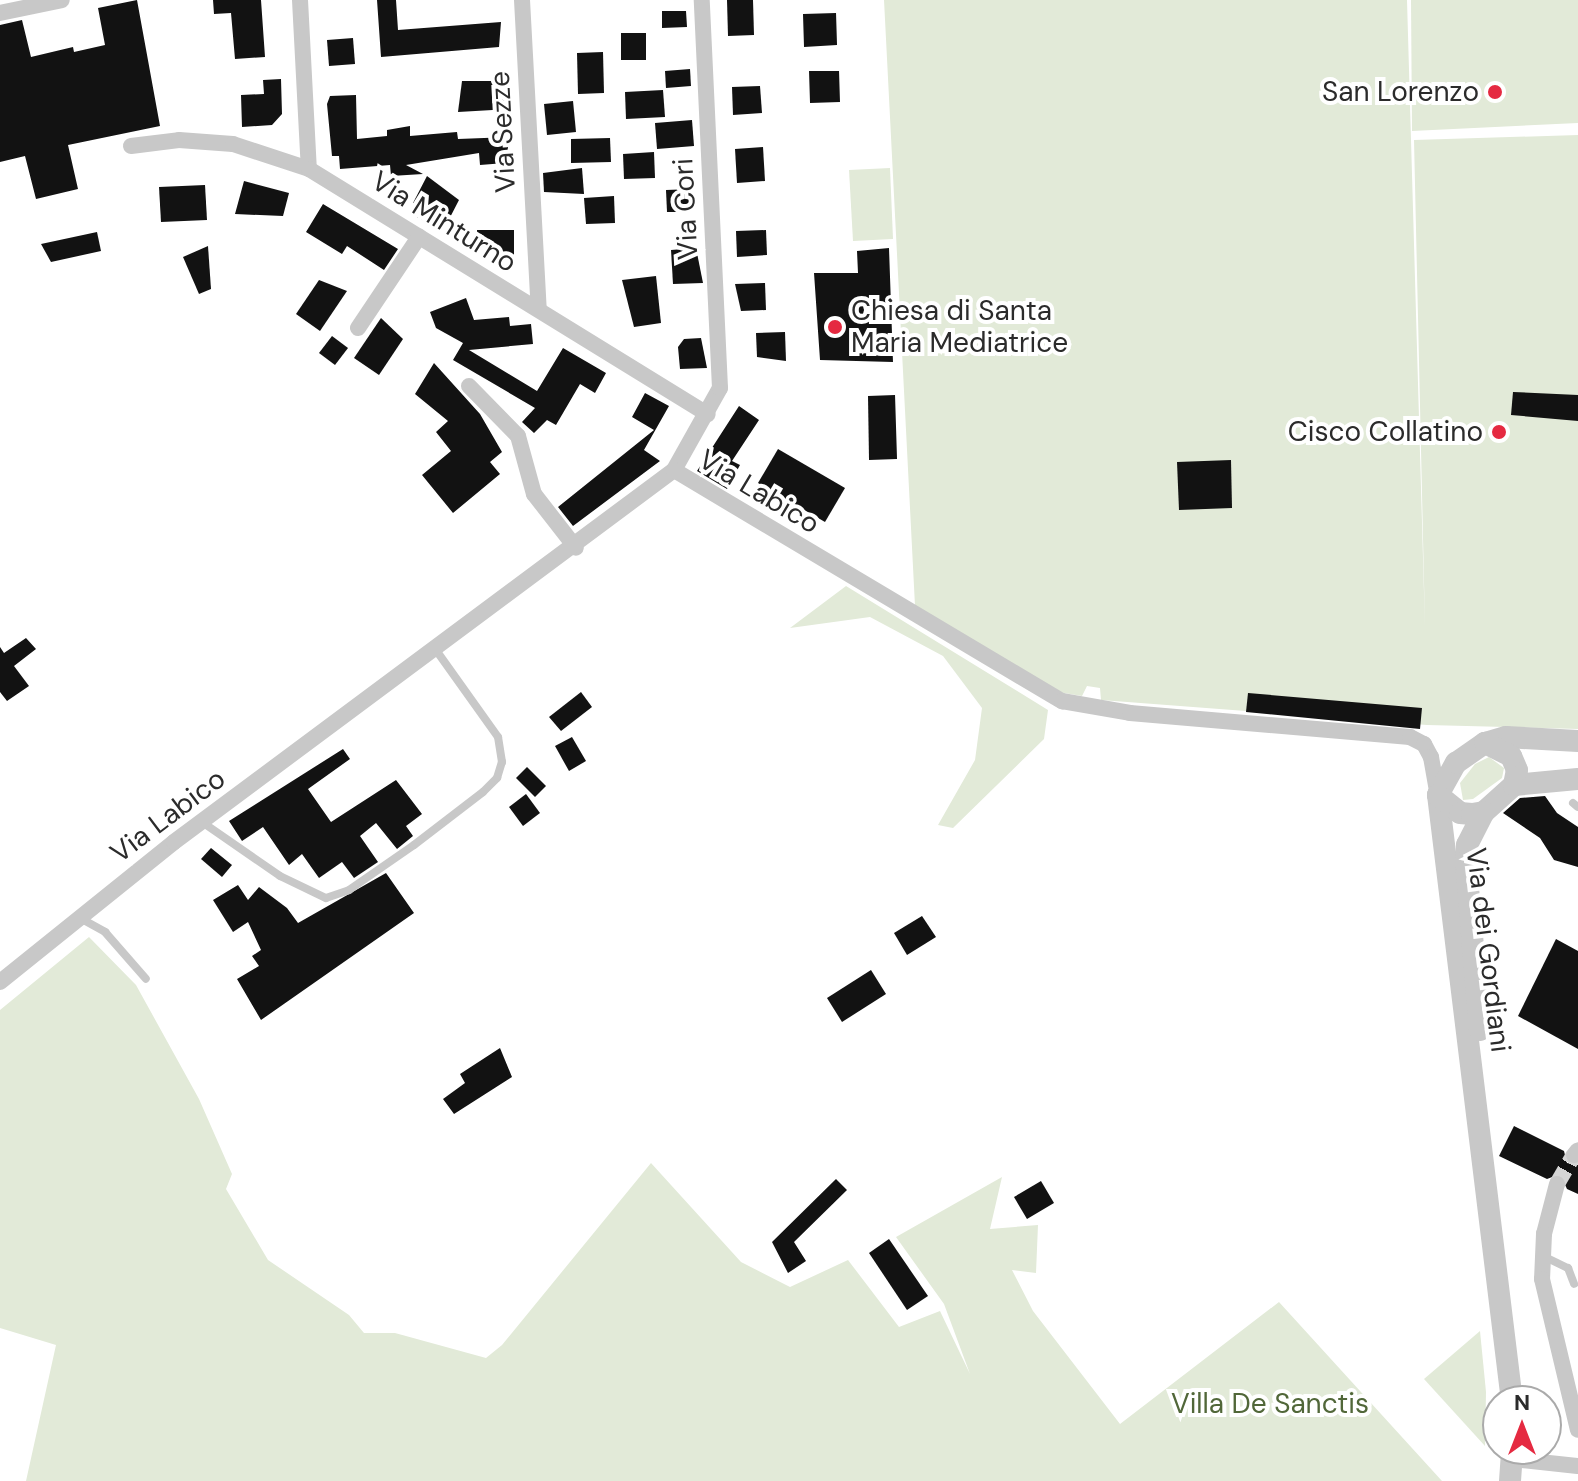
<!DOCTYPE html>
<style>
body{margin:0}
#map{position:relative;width:1578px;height:1481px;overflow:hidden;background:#fff;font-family:"DM Sans",sans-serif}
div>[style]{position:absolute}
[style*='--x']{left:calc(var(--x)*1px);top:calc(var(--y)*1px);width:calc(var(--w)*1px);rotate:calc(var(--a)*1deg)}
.green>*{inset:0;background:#e2ead8}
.building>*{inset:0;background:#121212}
.minor-tunnel>*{height:16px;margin-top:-8px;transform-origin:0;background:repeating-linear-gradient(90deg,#d5d5d5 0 16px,transparent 0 24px)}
.service>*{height:8px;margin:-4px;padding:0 4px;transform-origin:4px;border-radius:4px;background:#c8c8c8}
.minor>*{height:16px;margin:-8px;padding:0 8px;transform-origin:8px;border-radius:8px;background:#c8c8c8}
.tertiary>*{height:22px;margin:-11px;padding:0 11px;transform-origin:11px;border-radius:11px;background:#c8c8c8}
.dots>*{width:22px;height:22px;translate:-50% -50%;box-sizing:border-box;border:4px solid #fff;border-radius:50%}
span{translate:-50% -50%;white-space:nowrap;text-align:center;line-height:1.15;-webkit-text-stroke:8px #fff;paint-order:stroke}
.poi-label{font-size:28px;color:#2b2b2b}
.right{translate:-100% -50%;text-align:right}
.left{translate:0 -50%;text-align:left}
.street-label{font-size:28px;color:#2b2b2b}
.park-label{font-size:28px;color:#516739}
.north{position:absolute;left:1482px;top:1385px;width:80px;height:80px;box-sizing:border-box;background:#fff;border:2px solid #aaa;border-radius:50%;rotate:0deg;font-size:22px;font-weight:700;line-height:32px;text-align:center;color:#2b2b2b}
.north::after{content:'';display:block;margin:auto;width:28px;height:36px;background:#e52a41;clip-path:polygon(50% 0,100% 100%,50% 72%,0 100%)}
</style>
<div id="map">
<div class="green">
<i style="clip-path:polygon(884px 0,1407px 0,1425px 627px,1414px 140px,1578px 135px,1578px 729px,1427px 725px,1101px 700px,1100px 688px,1087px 686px,1082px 696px,1058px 692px,915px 606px)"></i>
<i style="clip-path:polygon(1411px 0,1578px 0,1578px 123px,1412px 131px)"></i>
<i style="clip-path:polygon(890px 168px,893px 239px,853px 241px,849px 170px)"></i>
<i style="clip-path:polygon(846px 586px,1048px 710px,1044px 739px,953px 828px,938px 825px,975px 760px,982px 708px,943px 656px,870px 617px,790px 628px)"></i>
<i style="clip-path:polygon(1489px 757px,1504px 768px,1502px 778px,1473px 799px,1463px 800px,1460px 783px,1475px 764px)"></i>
<i style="clip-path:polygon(89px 937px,136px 985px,199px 1099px,232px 1174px,226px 1189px,268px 1260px,349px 1315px,364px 1333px,395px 1333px,486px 1358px,502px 1345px,651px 1163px,741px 1262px,790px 1287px,848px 1260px,899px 1327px,940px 1311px,970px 1374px,944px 1304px,896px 1237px,1002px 1177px,990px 1229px,1038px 1225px,1036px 1273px,1012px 1270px,1033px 1311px,1120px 1424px,1279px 1302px,1442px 1481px,26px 1481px,56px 1345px,0 1328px,0 1010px)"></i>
<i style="clip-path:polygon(1480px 1331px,1486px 1392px,1485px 1446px,1424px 1379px)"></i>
</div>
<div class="building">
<i style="clip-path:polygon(137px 0,160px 126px,68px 145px,78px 189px,36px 199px,25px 156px,0 162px,0 25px,22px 20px,31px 57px,73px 47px,74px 52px,105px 45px,98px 8px)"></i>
<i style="clip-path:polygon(213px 0,261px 0,265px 57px,235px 59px,231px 13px,214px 14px)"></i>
<i style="clip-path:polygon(377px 0,396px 0,398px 30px,501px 22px,499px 47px,381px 57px)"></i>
<i style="clip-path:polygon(727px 0,753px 0,754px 35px,728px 36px)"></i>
<i style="clip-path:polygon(662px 11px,686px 11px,687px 27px,662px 28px)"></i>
<i style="clip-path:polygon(836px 13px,837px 45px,804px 47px,803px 14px)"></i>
<i style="clip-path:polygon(621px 33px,646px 33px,646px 60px,621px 60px)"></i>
<i style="clip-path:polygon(353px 38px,355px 64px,329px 66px,327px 40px)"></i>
<i style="clip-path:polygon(603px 52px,604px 93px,578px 94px,577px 53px)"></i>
<i style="clip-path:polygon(690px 69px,691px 86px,666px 88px,665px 71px)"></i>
<i style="clip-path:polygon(809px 71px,839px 71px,840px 102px,810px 103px)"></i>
<i style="clip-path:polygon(281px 79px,282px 114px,272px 125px,242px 127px,241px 95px,264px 94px,263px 80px)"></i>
<i style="clip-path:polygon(462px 81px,502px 81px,510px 109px,458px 112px)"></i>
<i style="clip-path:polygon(760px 86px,762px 113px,733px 115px,732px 87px)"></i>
<i style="clip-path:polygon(663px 90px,665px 117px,626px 119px,625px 92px)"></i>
<i style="clip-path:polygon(356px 95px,357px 139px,387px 136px,387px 130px,410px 126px,410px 136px,457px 132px,458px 139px,510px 137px,505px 163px,480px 165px,479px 153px,406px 165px,423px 174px,391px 176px,390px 165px,340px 169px,339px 156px,332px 156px,327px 104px,330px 96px)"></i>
<i style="clip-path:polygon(573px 101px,576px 132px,547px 135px,544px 104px)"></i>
<i style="clip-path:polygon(692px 120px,694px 146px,657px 149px,655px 123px)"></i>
<i style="clip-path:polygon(610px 138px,611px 162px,571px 163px,571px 139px)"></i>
<i style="clip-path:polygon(763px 147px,765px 181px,737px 183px,735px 149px)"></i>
<i style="clip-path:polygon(654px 152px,655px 178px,624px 179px,623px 154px)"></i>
<i style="clip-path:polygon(582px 168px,584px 194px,544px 192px,543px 173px)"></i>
<i style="clip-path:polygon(427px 176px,459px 200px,443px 231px,417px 217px,422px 207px,413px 203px)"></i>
<i style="clip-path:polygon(244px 181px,289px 193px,283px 216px,235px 214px)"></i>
<i style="clip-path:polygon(205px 185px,207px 220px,161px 222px,159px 187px)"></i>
<i style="clip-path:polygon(692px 189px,693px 212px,667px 212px,666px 190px)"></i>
<i style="clip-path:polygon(614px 196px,615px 223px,586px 224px,584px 198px)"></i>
<i style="clip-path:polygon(323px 204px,398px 249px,384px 270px,347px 246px,342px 254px,306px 232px)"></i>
<i style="clip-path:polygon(477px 230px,514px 230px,514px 259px,477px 242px)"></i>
<i style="clip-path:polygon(766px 230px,767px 255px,737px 257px,736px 231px)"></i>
<i style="clip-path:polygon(97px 232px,101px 251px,51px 262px,41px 244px)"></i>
<i style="clip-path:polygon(208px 246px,211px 289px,199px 294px,183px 257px)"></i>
<i style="clip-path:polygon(696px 248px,703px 283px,673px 284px,671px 250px)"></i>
<i style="clip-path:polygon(889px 248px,893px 362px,820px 360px,814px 273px,858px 273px,857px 251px)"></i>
<i style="clip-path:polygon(656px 276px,661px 323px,634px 327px,622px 280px)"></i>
<i style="clip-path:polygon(319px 280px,347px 291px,320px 331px,296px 314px)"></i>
<i style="clip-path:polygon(765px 283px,766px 310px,741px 311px,735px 284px)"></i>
<i style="clip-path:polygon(466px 298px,474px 320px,509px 317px,510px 326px,531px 324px,533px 344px,469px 350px,537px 391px,563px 348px,606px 373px,595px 393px,580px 384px,556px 425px,547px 420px,534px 433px,522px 422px,535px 408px,453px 360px,463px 343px,436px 328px,430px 312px)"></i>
<i style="clip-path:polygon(381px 318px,403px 339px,379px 375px,354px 358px)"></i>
<i style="clip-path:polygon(785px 332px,786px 361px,757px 357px,756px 333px)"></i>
<i style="clip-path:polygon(332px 336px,348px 348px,335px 365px,319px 353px)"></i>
<i style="clip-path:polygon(701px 338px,707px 368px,680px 369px,678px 347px,684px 339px)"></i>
<i style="clip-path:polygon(434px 363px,480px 414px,502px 452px,490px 462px,500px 474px,453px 513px,422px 475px,451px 451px,436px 432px,448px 421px,415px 394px)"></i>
<i style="clip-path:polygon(1513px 392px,1578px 395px,1578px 421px,1511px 415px)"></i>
<i style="clip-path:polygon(645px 393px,669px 406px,644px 450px,660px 461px,573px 526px,558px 507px,654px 430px,632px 417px)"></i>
<i style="clip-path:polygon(895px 395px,897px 459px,869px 460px,868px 396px)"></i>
<i style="clip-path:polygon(739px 406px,759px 420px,732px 461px,740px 465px,727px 489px,697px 471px)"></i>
<i style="clip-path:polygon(778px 449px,845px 488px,825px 522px,758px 483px)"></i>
<i style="clip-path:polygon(1231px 460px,1232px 508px,1179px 510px,1177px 462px)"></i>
<i style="clip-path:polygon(26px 638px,36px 649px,14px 666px,29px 686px,7px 701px,0 692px,0 647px,4px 653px)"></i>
<i style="clip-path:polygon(581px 692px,592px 707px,561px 731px,549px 717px)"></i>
<i style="clip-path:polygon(1248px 693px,1422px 708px,1420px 729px,1246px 712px)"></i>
<i style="clip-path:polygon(572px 737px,586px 761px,569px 771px,555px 746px)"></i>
<i style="clip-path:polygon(343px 749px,350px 759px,308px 789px,331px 822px,396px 780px,422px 814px,406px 826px,413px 836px,397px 849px,376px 823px,360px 836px,378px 862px,354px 878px,342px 862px,319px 878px,302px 854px,289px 865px,263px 827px,242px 841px,229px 821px)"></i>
<i style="clip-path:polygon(527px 767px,546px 786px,535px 797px,516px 778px)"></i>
<i style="clip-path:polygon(526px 794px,540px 813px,523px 826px,509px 807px)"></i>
<i style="clip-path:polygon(1545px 796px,1557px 813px,1578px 827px,1578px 867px,1554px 860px,1540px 838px,1503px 813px,1520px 798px)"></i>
<i style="clip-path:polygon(211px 848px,232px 865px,222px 877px,201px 859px)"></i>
<i style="clip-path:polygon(386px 873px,414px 913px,261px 1020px,237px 979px,259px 966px,252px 956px,261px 950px,248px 922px,233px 932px,213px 900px,238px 885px,248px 900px,259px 887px,287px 908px,298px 923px)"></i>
<i style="clip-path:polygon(922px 916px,936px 937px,907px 955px,894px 933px)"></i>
<i style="clip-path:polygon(1556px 939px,1578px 951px,1578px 1049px,1518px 1016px)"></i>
<i style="clip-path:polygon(871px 970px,886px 994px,842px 1022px,827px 998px)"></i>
<i style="clip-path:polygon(500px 1048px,512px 1077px,454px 1114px,443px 1099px,465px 1083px,460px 1074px)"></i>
<i style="clip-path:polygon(1514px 1126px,1564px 1151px,1567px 1163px,1578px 1165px,1578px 1194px,1567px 1189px,1560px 1174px,1547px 1179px,1499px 1156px)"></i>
<i style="clip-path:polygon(836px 1179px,847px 1190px,794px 1242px,806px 1261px,788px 1273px,772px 1242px)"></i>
<i style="clip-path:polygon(1041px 1181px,1054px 1203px,1027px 1219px,1014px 1197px)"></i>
<i style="clip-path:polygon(889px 1239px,928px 1296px,907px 1310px,869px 1253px)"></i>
</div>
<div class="minor-tunnel">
<i style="--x:1557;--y:1184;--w:34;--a:-60"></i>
</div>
<div class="service">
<i style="--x:1573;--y:803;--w:6;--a:39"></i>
<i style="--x:202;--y:822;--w:95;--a:34.7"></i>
<i style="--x:280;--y:876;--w:51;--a:25.6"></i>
<i style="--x:326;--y:898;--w:24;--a:-19"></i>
<i style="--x:349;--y:890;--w:79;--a:-34.7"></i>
<i style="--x:414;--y:845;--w:87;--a:-37.5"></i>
<i style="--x:483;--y:792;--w:20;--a:-45"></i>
<i style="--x:497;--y:778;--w:17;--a:-73"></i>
<i style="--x:502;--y:762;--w:25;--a:-99"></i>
<i style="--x:498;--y:737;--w:107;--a:-125.5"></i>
<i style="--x:80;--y:918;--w:29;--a:29"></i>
<i style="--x:105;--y:932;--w:62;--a:48.9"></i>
<i style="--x:1543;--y:1256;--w:28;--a:26"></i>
<i style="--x:1568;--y:1268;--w:17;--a:69"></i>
</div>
<div class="minor">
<i style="--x:300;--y:0;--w:169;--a:87"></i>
<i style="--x:522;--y:0;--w:309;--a:86.9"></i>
<i style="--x:0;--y:13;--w:63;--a:-11.8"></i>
<i style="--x:131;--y:146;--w:48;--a:-7.1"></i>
<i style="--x:179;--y:140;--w:54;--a:4.2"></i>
<i style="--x:233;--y:144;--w:80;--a:18.2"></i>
<i style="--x:309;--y:169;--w:468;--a:31.6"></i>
<i style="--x:358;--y:328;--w:110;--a:-56.2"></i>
<i style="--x:469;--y:386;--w:70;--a:45.6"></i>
<i style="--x:518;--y:436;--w:60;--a:74.6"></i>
<i style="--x:534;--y:494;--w:68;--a:52.1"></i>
<i style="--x:674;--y:470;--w:94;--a:-60.7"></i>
<i style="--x:720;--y:388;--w:388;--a:-92.7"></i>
<i style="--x:0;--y:982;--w:223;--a:-38.8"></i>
<i style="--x:174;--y:842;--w:623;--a:-36.65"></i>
<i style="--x:674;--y:470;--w:452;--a:30.8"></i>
<i style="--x:1062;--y:701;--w:69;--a:10"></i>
<i style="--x:1130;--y:713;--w:281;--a:4.9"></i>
<i style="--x:1410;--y:737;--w:16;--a:27"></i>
<i style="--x:1424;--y:744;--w:15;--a:62"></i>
<i style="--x:1431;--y:757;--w:39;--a:80"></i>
<i style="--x:1574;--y:1155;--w:6;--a:-51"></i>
<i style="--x:1557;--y:1184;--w:52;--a:104.6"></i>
<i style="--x:1544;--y:1234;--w:45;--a:92.5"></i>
<i style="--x:1542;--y:1279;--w:155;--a:76.6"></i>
<i style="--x:1512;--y:1459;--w:66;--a:6.1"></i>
</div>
<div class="tertiary">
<i style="--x:1514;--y:785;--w:64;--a:-5.4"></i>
<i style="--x:1438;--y:795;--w:611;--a:83.04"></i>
<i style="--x:1438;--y:795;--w:37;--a:-61"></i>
<i style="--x:1456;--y:763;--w:35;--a:-35"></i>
<i style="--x:1485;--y:743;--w:22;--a:-16"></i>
<i style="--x:1506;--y:737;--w:72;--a:3.2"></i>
<i style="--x:1438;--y:795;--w:28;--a:39"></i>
<i style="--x:1460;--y:813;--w:12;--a:5"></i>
<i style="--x:1472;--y:814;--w:12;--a:-9"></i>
<i style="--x:1484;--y:812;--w:40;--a:-42"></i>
<i style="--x:1514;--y:785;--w:15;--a:-79"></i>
<i style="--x:1517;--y:770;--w:15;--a:-113"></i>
<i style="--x:1511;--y:756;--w:29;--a:-153"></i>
<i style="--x:1480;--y:1030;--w:167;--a:-94.8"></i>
<i style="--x:1466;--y:864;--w:19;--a:-87"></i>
<i style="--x:1467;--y:845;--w:37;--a:-63"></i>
<i style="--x:1510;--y:1481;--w:32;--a:-86"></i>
</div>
<div class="dots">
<i style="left:1495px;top:92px;background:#e52a41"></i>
<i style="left:835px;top:327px;background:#e52a41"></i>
<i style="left:1499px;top:432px;background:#e52a41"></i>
</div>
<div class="poi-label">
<span class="right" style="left:1479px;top:92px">San Lorenzo</span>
<span class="left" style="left:851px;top:327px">Chiesa di Santa<br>Maria Mediatrice</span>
<span class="right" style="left:1483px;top:432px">Cisco Collatino</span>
</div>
<div class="street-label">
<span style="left:503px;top:132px;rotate:-93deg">Via Sezze</span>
<span style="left:686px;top:209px;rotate:-93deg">Via Cori</span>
<span style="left:444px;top:222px;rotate:32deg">Via Minturno</span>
<span style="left:759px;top:492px;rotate:31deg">Via Labico</span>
<span style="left:168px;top:816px;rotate:-37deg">Via Labico</span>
<span style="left:1488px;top:950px;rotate:83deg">Via dei Gordiani</span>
</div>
<div class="park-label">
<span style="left:1270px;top:1404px">Villa De Sanctis</span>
</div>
<div class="north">N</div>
</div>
